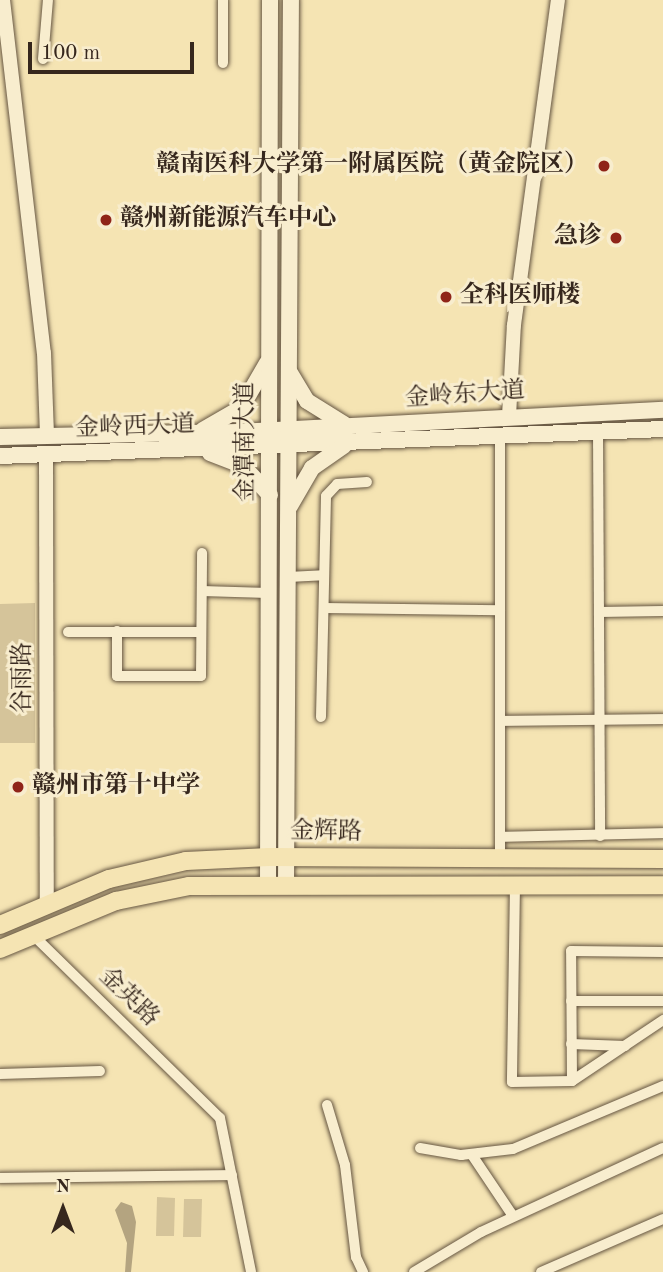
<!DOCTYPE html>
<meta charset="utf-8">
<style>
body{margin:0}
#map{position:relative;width:663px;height:1272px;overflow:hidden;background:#f5e4b3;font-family:"Old Standard TT","Noto Serif SC",serif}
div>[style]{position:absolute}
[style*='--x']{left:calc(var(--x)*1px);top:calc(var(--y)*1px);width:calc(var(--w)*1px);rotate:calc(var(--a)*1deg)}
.green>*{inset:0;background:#d5c49a}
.water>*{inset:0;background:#b4a480}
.roads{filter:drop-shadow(0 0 2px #665642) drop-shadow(0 0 2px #665642)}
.minor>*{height:10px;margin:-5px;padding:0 5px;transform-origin:5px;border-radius:5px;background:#f8edce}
.tertiary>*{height:14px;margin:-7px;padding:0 7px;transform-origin:7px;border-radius:7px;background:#f8edce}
.secondary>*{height:16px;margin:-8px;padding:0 8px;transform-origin:8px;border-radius:8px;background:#f8edce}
.primary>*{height:18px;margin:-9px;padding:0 9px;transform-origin:9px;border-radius:9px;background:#f5e4b3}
.dots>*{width:19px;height:19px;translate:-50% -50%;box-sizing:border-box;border:4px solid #f8edce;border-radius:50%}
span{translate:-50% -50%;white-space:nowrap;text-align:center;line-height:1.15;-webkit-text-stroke:6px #f8edce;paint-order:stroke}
.poi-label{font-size:24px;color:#36271d;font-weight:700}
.right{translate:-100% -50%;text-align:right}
.left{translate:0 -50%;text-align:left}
.street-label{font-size:24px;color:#36271d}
.north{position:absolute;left:28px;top:1174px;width:70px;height:70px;-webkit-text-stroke:5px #f8edce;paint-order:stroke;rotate:0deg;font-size:19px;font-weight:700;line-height:28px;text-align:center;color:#36271d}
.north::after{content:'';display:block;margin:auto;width:24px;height:32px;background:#36271d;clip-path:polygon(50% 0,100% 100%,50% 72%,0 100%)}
.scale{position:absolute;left:28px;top:42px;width:166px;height:32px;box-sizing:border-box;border:4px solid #36271d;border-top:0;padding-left:9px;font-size:21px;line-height:24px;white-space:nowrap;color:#36271d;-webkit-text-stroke:5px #f8edce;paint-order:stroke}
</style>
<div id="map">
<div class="green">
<i style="clip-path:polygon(35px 603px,35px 743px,0 743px,0 604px)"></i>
<i style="clip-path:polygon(157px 1197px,175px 1198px,174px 1236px,156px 1236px)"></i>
<i style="clip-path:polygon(184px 1199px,202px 1199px,201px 1237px,183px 1237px)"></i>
</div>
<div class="water">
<i style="clip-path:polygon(121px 1202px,132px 1206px,136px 1222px,131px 1272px,125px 1272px,127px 1243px,115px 1210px)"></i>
</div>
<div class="roads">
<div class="minor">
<i style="--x:43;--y:59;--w:59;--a:-85.2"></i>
<i style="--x:223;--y:63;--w:63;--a:-90"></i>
<i style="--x:598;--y:430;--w:406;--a:89.7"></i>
<i style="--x:288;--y:577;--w:35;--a:-3"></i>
<i style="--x:202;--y:591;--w:66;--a:1.7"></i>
<i style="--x:324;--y:608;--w:176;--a:0.7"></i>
<i style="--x:599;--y:612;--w:64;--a:-0.9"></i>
<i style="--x:117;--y:631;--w:45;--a:90"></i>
<i style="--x:117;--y:676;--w:84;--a:0"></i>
<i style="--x:201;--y:676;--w:123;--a:-89.5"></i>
<i style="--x:68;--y:632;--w:133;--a:0"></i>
<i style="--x:321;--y:717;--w:221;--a:-88.7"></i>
<i style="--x:326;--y:496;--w:16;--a:-47"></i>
<i style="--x:337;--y:484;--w:30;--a:-4"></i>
<i style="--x:500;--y:721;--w:163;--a:-0.7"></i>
<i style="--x:500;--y:837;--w:163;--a:-1.4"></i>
<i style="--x:500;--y:859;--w:423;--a:-90"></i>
<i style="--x:515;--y:885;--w:197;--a:90.9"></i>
<i style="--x:512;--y:1082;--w:60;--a:-1"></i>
<i style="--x:572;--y:1081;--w:110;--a:-33.8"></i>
<i style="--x:32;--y:934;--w:263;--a:44.4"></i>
<i style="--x:220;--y:1118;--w:157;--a:78.6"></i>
<i style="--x:571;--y:1001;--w:92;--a:0"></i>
<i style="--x:571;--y:1044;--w:54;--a:2.1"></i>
<i style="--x:0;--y:1074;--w:100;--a:-1.7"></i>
<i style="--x:572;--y:1081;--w:130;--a:-90.4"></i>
<i style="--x:571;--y:951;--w:92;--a:0.6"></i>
<i style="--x:327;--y:1105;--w:63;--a:73.3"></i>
<i style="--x:345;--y:1165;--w:93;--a:83.2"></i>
<i style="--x:356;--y:1257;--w:17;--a:65"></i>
<i style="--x:420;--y:1148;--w:42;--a:9.7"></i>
<i style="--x:461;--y:1155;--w:52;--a:-6.6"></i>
<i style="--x:513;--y:1149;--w:163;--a:-22.8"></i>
<i style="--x:472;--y:1155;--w:73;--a:56.1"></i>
<i style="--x:0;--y:1178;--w:232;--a:-0.7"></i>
<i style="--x:414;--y:1272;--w:78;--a:-30.8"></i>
<i style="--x:481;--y:1232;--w:200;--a:-24.8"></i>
<i style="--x:541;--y:1272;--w:133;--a:-23.5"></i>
</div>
<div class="tertiary">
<i style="--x:3;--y:0;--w:355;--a:83.4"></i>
<i style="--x:44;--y:353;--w:82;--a:87.9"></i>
<i style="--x:509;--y:416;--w:91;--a:-86.9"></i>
<i style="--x:514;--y:325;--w:328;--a:-82.3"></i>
<i style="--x:46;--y:454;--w:448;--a:89.9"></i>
</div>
<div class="secondary">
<i style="--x:289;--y:371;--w:35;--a:59"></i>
<i style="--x:307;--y:401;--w:44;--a:31.9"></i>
<i style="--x:203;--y:430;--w:44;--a:-30.1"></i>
<i style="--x:241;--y:408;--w:52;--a:-60"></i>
<i style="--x:0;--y:437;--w:238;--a:-1.2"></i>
<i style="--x:238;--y:432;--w:426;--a:-3"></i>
<i style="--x:210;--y:453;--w:34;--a:21"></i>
<i style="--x:242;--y:465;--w:41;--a:47"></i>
<i style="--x:0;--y:456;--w:664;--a:-2.33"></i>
<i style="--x:290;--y:506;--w:44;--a:-59.9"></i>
<i style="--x:312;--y:468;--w:39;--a:-35"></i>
<i style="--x:286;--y:884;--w:884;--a:-89.68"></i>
<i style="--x:268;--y:885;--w:885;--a:-89.87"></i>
</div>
<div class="primary">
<i style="--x:0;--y:925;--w:118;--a:-22.9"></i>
<i style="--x:109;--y:879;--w:79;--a:-13.2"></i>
<i style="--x:186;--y:861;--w:83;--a:-2.8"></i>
<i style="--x:269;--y:857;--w:394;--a:0.3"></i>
<i style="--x:0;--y:949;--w:126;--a:-22.5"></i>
<i style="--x:116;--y:901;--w:75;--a:-11.6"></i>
<i style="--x:189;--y:886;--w:474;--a:-0.1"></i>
</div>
</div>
<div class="dots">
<i style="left:604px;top:166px;background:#8f2418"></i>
<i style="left:106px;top:220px;background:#8f2418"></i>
<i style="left:616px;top:238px;background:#8f2418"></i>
<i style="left:446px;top:297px;background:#8f2418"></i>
<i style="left:18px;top:787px;background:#8f2418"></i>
</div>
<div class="poi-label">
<span class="right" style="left:588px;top:166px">赣南医科大学第一附属医院（黄金院区）</span>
<span class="left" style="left:120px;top:220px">赣州新能源汽车中心</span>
<span class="right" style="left:602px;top:238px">急诊</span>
<span class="left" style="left:460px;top:297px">全科医师楼</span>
<span class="left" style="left:32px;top:787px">赣州市第十中学</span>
</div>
<div class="street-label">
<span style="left:465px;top:396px;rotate:-4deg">金岭东大道</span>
<span style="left:135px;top:428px;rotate:-2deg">金岭西大道</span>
<span style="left:247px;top:442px;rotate:-90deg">金潭南大道</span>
<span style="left:24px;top:678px;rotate:-90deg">谷雨路</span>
<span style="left:326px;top:833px;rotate:1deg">金辉路</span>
<span style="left:128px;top:998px;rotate:44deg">金英路</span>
</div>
<div class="north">N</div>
<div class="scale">100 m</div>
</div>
